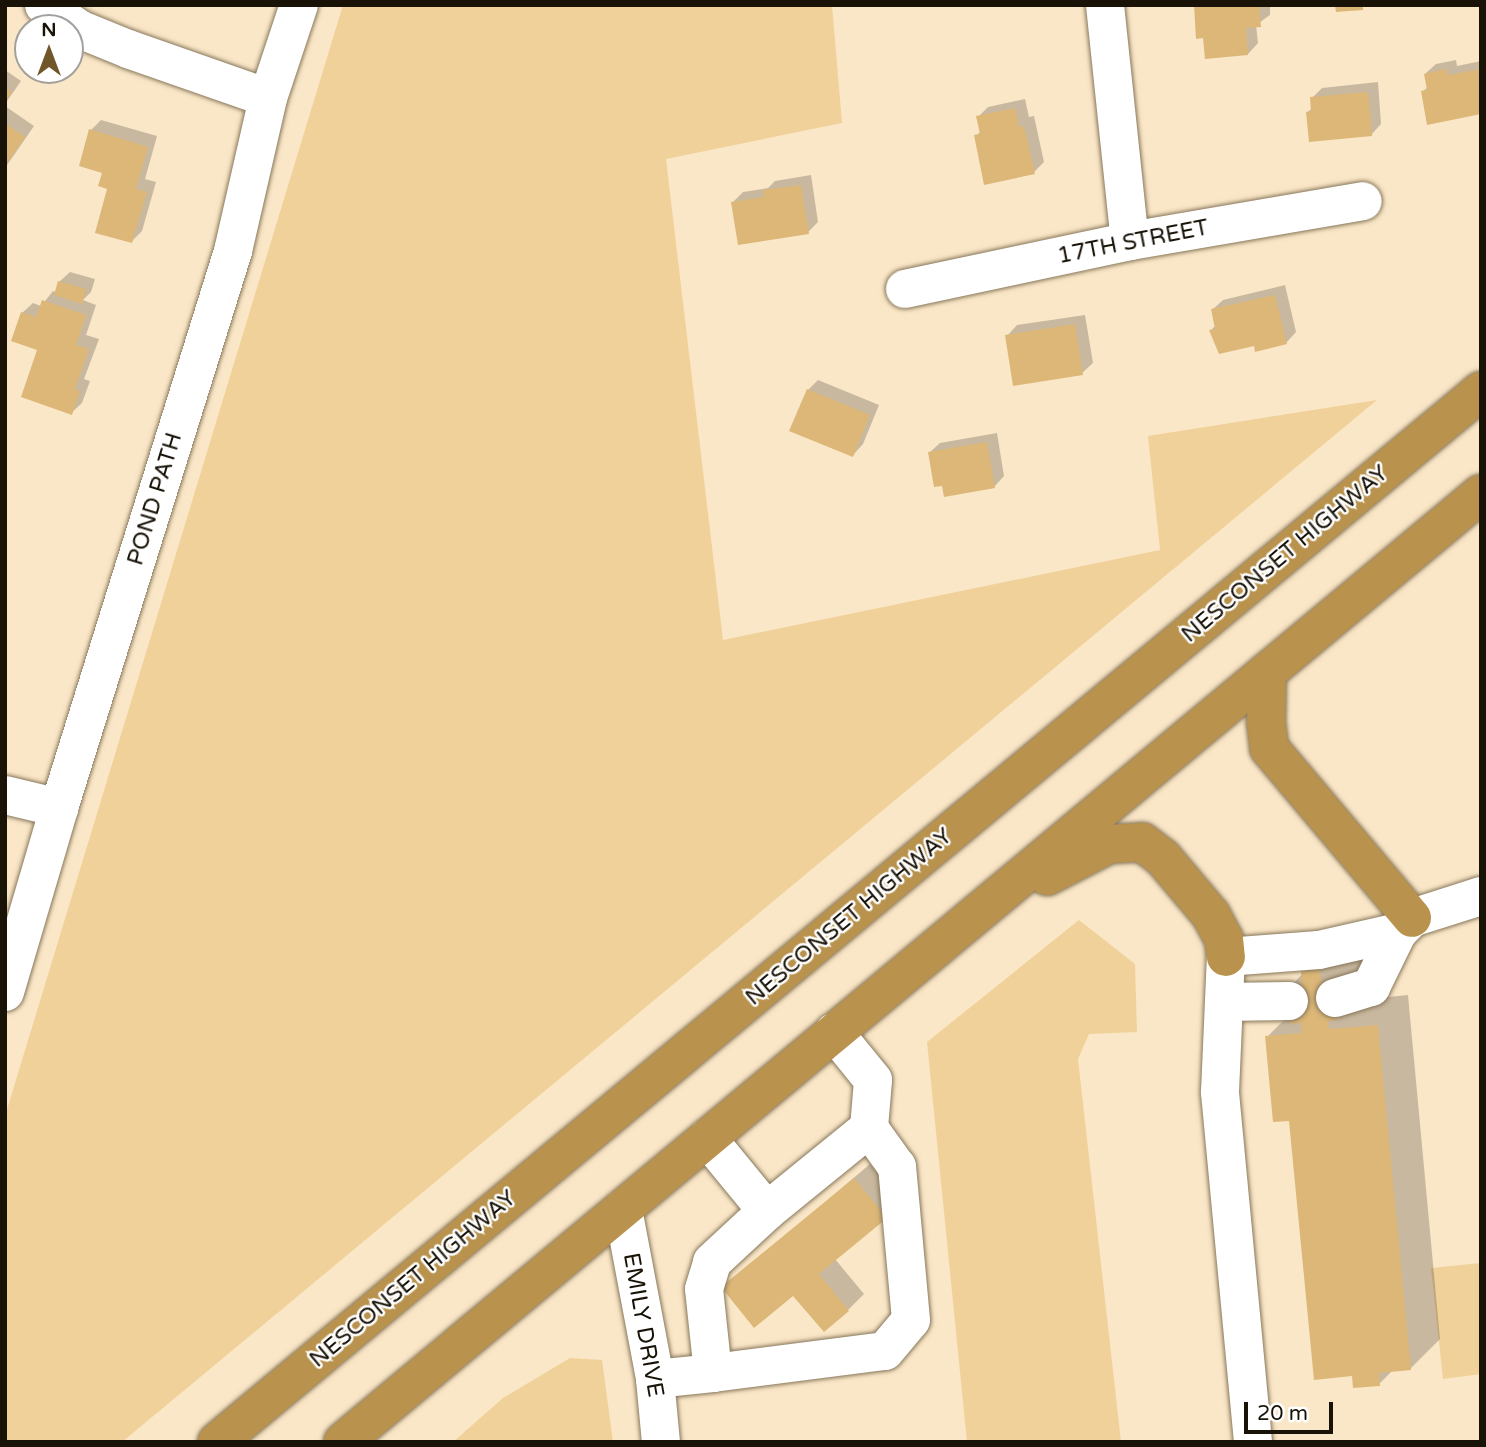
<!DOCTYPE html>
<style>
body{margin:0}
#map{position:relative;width:1486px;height:1447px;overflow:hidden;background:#fae7c7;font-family:"Varela Round",sans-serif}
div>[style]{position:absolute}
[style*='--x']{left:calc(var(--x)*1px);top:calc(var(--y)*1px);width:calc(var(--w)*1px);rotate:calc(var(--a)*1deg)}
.green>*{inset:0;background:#f1d19a}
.shadow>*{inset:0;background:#0003}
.building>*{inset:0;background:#dcb777}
.roads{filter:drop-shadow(0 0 2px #88775b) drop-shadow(0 0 2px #88775b)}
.minor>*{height:38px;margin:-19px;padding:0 19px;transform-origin:19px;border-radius:19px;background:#fff}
.highway>*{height:38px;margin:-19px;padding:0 19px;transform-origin:19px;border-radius:19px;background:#b9934e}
span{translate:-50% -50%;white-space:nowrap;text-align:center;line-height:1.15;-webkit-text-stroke:5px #fff;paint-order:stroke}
.street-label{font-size:23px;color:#181207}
.frame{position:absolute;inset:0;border:7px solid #181207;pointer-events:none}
.north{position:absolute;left:14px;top:14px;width:70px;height:70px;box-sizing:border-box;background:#fff;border:2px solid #a3a09c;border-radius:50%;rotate:0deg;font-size:19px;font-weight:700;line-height:28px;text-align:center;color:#181207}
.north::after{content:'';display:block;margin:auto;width:24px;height:32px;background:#705628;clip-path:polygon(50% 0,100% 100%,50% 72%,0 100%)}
.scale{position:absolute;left:1244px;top:1402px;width:89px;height:32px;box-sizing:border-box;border:4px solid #181207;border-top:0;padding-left:9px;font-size:21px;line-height:24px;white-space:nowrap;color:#181207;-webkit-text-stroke:5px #fff;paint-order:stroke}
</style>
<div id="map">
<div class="green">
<i style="clip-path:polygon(343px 5px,832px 5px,842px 123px,666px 159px,723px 640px,1160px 550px,1148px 436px,1377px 400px,122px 1442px,5px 1442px,5px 1116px)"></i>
<i style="clip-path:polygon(1079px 920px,1135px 964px,1137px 1032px,1089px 1034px,1078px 1059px,1121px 1442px,967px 1442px,927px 1042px)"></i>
<i style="clip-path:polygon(1481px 1263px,1481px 1374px,1443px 1379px,1431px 1268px)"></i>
<i style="clip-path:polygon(570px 1358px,602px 1360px,613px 1442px,453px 1442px,503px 1398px)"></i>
</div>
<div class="shadow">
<i style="clip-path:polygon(1195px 5px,1270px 5px,1270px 15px,1256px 25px,1258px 43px,1248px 54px,1204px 36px)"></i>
<i style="clip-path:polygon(1456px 60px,1457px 66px,1481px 61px,1481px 112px,1422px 92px,1428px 87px,1425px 74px,1436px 64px)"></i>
<i style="clip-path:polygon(5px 70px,21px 81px,5px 104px)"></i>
<i style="clip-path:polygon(1378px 82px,1381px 124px,1371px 135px,1308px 112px,1312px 108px,1312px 98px,1322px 88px)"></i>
<i style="clip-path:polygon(1025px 99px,1029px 117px,1034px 116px,1044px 162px,1034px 172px,976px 136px,981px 131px,978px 117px,988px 107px)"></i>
<i style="clip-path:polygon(5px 106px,34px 126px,5px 168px)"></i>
<i style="clip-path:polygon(101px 120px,157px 136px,145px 179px,156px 182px,142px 231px,132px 241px,110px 188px,91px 130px)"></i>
<i style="clip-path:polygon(811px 175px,818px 222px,808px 232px,733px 202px,743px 192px,768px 188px,775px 181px)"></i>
<i style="clip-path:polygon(70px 272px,95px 279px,91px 292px,83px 300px,96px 305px,86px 335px,99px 339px,84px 379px,90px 381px,82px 403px,71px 413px,22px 313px,33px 303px,41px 306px,53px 291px,56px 292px,59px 282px)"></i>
<i style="clip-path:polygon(1285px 285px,1296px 332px,1286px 343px,1211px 330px,1216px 325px,1212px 310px,1223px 300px)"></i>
<i style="clip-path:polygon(1085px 315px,1093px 363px,1082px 373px,1007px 336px,1017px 325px)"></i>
<i style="clip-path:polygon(818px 380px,879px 405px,863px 444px,853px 455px,808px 390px)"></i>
<i style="clip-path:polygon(997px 433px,1004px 476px,994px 487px,943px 484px,929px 453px,940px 443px)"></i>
<i style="clip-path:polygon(1333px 941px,1363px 952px,1366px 988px,1359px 1000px,1408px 995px,1440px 1339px,1410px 1369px,1393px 1370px,1379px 1384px,1267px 1037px,1292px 1012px,1290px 987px)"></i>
<i style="clip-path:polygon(870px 1164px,901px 1201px,835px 1259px,864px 1294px,848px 1310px,824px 1330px,793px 1293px,724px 1288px)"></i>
</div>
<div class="building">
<i style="clip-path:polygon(1194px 5px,1259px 5px,1261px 27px,1246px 28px,1248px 55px,1205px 59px,1203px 38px,1196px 39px)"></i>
<i style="clip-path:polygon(1335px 5px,1363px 5px,1363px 10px,1336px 12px)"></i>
<i style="clip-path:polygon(1446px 69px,1448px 75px,1481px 69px,1481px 114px,1427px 125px,1421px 91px,1427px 90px,1424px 74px)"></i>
<i style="clip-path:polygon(5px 87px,12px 92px,5px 102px)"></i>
<i style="clip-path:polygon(1368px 92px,1372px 136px,1309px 142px,1306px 112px,1311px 111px,1310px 97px)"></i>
<i style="clip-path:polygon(1015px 108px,1019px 127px,1024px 126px,1035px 174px,984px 185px,974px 135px,980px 134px,976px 116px)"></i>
<i style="clip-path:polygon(5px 123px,25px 137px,5px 166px)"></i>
<i style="clip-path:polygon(89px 129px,148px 147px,136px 189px,147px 192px,132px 243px,95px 233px,107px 189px,98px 186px,102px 173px,79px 166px)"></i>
<i style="clip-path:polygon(801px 185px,809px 234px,738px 245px,731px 202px,764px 197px,763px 190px)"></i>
<i style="clip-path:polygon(58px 281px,86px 289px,82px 304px,54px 295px)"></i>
<i style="clip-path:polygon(1275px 295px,1287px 344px,1255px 352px,1254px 346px,1219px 354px,1209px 330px,1215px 329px,1211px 309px)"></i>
<i style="clip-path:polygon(42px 300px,86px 315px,76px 345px,89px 349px,75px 389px,80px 391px,72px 415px,21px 397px,37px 350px,11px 341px,21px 312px,36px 317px)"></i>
<i style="clip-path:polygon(1075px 324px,1083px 375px,1013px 386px,1005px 335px)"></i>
<i style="clip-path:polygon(807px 389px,870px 415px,853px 457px,789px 431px)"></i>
<i style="clip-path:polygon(987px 442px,995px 488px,944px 497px,942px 486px,934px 487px,928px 452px)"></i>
<i style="clip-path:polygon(1320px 969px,1321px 983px,1334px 982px,1337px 1020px,1328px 1021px,1329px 1029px,1378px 1025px,1411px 1370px,1379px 1373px,1380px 1386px,1353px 1388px,1352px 1376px,1314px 1380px,1289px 1121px,1273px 1122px,1265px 1036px,1302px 1033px,1301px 1023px,1291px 1024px,1288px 986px,1302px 985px,1301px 971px)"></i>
<i style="clip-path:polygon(854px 1178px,887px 1218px,819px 1274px,849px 1311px,824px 1332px,793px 1296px,754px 1328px,721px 1287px)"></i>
</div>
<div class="roads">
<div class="minor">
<i style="--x:44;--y:5;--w:42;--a:34.4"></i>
<i style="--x:79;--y:29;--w:53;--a:22.2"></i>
<i style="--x:128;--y:49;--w:148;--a:19.3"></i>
<i style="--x:1105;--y:5;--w:237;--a:84"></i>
<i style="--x:905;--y:289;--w:230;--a:-12"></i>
<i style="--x:1130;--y:241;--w:236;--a:-9.7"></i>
<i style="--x:5;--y:795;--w:56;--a:13.5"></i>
<i style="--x:5;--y:992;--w:192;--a:-73.6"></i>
<i style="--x:59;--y:808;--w:584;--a:-72.65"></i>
<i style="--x:233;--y:251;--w:157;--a:-77.1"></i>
<i style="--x:268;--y:98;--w:98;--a:-71.6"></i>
<i style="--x:1335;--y:998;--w:38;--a:-17"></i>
<i style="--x:1371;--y:987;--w:61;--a:-63.9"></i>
<i style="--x:1224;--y:1002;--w:65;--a:-0.9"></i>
<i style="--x:623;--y:1209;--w:173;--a:79.3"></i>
<i style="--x:655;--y:1379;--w:63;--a:84.6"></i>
<i style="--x:767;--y:1211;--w:132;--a:-39.1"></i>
<i style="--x:869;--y:1128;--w:48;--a:-85.2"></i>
<i style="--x:873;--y:1080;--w:62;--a:-129.1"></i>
<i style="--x:713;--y:1373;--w:173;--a:-7.3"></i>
<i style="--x:885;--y:1351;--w:40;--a:-50"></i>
<i style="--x:911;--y:1320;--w:154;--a:-95.2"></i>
<i style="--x:897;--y:1167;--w:48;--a:-125.7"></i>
<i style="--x:655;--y:1379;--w:58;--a:-5.9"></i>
<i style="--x:713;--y:1373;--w:84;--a:-96.1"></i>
<i style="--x:704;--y:1289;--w:28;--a:-73"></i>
<i style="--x:712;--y:1262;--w:75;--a:-42.8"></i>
<i style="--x:767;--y:1211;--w:94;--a:-129.4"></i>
<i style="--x:1253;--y:1442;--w:352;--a:-95.4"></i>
<i style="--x:1220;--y:1092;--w:135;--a:-87.5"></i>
<i style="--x:1226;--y:957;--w:93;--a:-4.3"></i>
<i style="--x:1319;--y:950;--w:81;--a:-12.8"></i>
<i style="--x:1398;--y:932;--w:20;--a:-45"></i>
<i style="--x:1412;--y:918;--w:72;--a:-17.7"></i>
</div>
<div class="highway">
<i style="--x:1267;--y:672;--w:50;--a:91.1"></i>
<i style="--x:1266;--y:722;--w:26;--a:83"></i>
<i style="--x:1269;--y:748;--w:222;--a:49.9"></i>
<i style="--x:1047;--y:876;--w:70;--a:-27.3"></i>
<i style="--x:1109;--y:844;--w:33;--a:-3"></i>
<i style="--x:1142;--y:842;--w:26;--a:37"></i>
<i style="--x:1163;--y:858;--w:75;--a:49.9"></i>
<i style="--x:1211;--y:915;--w:27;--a:62"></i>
<i style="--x:1224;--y:939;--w:18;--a:84"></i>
<i style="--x:217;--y:1442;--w:1644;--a:-39.74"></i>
<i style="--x:343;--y:1442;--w:1481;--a:-39.8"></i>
</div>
</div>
<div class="street-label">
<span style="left:1133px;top:242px;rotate:-11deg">17TH STREET</span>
<span style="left:155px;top:499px;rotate:-73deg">POND PATH</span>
<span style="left:1285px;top:554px;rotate:-40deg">NESCONSET HIGHWAY</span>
<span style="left:849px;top:917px;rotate:-40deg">NESCONSET HIGHWAY</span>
<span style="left:413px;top:1279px;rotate:-40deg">NESCONSET HIGHWAY</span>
<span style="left:643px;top:1325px;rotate:80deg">EMILY DRIVE</span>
</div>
<div class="frame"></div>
<div class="north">N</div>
<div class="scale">20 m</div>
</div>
